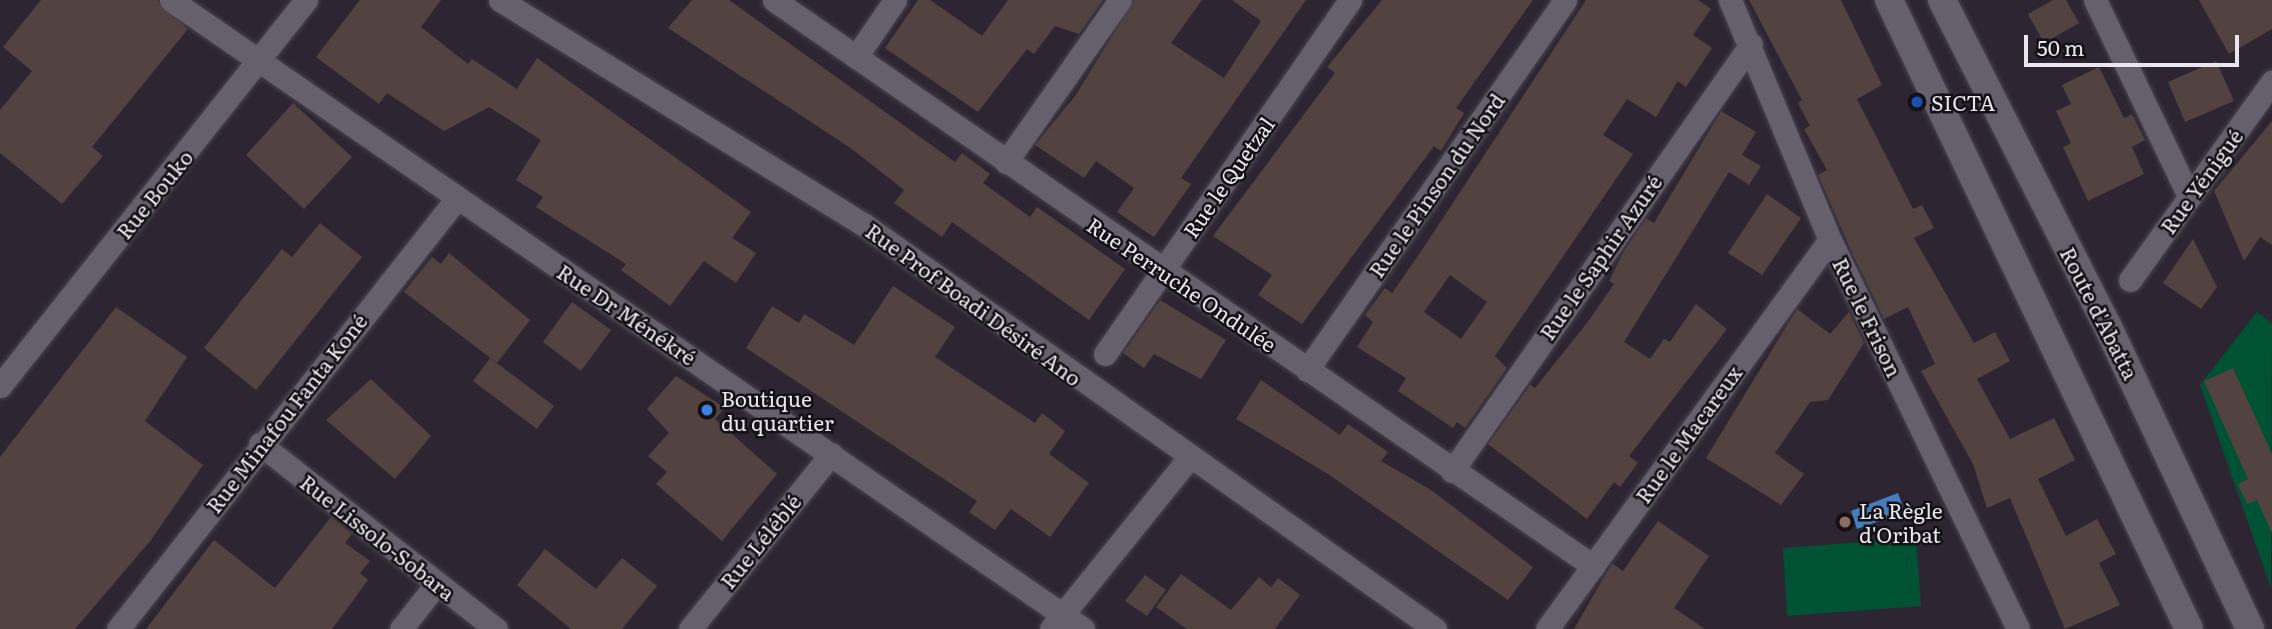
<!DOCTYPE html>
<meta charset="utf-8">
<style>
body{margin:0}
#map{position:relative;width:2272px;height:629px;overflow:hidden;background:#2d2632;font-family:Literata,serif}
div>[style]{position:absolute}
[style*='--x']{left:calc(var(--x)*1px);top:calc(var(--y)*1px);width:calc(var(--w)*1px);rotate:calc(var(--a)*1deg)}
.green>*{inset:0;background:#005235}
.water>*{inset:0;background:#467dba}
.building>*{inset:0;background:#534340}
.roads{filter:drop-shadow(0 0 2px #48434d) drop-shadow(0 0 2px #48434d)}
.minor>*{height:23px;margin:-11.5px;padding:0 11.5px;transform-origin:11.5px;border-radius:11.5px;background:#665f6c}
.tertiary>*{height:28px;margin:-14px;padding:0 14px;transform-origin:14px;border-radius:14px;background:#665f6c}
.dots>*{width:19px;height:19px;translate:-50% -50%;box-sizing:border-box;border:4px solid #141116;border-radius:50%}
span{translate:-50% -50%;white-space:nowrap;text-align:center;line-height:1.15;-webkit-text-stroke:5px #141116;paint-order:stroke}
.poi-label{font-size:21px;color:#eae6ee}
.left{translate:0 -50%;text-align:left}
.street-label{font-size:21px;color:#eae6ee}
.scale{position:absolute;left:2024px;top:35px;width:215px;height:32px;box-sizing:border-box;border:4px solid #eae6ee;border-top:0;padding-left:9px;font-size:21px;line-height:24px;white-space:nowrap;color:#eae6ee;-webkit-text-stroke:5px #141116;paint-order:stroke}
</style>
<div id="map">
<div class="green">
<i style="clip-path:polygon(2257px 312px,2272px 324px,2271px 588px,2200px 385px)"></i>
<i style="clip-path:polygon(1916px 538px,1921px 606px,1787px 616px,1783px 548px)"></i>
</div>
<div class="water">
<i style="clip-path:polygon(1898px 493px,1905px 512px,1857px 529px,1851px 511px)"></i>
</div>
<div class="building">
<i style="clip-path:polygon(41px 0,157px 0,188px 29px,92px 147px,103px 156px,62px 204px,0 153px,0 110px,32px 71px,3px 47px)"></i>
<i style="clip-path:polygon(360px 0,441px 0,421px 27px,468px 64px,472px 59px,517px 89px,537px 58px,751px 212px,732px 238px,756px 253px,736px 283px,704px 261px,670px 306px,621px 270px,626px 264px,536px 207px,543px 197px,516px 180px,541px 140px,489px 107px,444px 131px,387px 93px,379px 104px,316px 57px)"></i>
<i style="clip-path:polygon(692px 0,729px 0,955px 162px,962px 153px,990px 174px,983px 183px,1030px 217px,1037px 207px,1125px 269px,1089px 320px,952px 222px,942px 237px,894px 203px,904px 190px,852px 149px,668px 28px)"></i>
<i style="clip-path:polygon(918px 0,930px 0,982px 36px,1008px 0,1103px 0,1079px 34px,1055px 26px,1034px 54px,1027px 49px,978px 112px,885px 48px)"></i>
<i style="clip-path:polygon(1134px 0,1202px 0,1171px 43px,1224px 78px,1261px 21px,1232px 0,1306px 0,1181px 178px,1191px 184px,1154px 237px,1117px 212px,1134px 188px,1096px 161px,1084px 178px,1035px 145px,1075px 96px)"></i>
<i style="clip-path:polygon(1382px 0,1533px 0,1456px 108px,1464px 113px,1441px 151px,1434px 146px,1302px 324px,1258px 295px,1272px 275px,1213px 236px,1335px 73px,1327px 67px)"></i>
<i style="clip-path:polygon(evenodd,1586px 0,1698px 0,1711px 9px,1693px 35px,1712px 48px,1686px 87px,1678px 81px,1656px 117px,1627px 99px,1603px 135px,1633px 154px,1495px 356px,1507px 368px,1465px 428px,1457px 422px,1453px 428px,1398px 391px,1406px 378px,1357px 347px,1373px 322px,1365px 315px,1385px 288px,1392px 293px,1420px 253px,1586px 0,1450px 275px,1487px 302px,1461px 339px,1424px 312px,1450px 275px)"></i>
<i style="clip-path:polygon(1749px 0,1841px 0,1882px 85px,1857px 99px,1913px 209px,1922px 205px,1934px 228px,1914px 238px,1974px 343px,1995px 332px,2010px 361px,1977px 379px,2010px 439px,2054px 418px,2075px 460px,2038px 479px,2066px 536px,2097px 519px,2116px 554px,2099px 563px,2120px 605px,2065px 629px,2010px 498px,1987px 508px,1973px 464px,1921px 371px,1935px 364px,1908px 307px,1884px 319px,1853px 255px,1818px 175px,1827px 170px,1804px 129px,1810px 126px,1798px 103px,1802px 100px)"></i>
<i style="clip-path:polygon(2053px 0,2066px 0,2079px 23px,2044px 43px,2028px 14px)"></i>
<i style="clip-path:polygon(2199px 0,2272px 0,2272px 29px,2229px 54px)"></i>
<i style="clip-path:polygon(2216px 61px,2234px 101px,2185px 122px,2168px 82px)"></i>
<i style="clip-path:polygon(2099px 67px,2124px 118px,2132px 114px,2145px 140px,2132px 147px,2144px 174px,2088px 201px,2063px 147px,2071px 143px,2056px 111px,2071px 104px,2062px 85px)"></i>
<i style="clip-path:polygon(293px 103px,352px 157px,304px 209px,246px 155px)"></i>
<i style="clip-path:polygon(1721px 111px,1756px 132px,1742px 155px,1761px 166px,1749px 185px,1729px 172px,1624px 342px,1650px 359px,1664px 339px,1670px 342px,1696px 304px,1727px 329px,1629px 456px,1638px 463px,1620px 487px,1614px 482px,1587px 519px,1488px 444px,1530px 385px,1535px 388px,1587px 323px,1614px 284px,1609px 281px,1625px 249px,1646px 218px,1654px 223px)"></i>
<i style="clip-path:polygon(2272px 121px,2272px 245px,2260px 237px,2244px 261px,2214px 191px)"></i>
<i style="clip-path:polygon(1767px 194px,1801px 218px,1762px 275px,1728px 253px)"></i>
<i style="clip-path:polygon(320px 223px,362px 257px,256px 390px,204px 348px,282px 249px,292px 257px)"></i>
<i style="clip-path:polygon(2193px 239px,2217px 287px,2201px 309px,2163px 283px)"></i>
<i style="clip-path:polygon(449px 253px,530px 320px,497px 363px,404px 292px,432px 257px,441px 264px)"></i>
<i style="clip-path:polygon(893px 286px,955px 327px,935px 357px,1035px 423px,1042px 413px,1065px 431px,1049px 454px,1089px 483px,1050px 537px,1011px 509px,995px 530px,969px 512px,977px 501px,746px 348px,772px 306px,799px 323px,804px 314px,854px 345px)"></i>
<i style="clip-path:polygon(1160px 300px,1226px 340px,1201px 379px,1154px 354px,1144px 368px,1123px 353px)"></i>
<i style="clip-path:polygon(572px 302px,611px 330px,581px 371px,543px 342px)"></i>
<i style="clip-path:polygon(116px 307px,187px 357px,145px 421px,203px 465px,151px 540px,75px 629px,0 629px,0 457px)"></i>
<i style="clip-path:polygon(1797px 309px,1830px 334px,1849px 312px,1864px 343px,1828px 400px,1810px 402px,1775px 453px,1804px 474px,1781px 505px,1706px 458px)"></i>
<i style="clip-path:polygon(490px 358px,554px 406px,537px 429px,473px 381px)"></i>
<i style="clip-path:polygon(2233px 368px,2272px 454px,2272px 533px,2257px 500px,2247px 504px,2238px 484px,2248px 479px,2204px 381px)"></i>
<i style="clip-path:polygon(676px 376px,725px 408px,715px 419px,777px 474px,722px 541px,656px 484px,667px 472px,648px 456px,669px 433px,647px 409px)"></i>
<i style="clip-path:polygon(371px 379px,431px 436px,395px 479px,326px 420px)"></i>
<i style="clip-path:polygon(1261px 380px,1340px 435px,1348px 424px,1388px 452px,1381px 461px,1431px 490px,1533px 567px,1508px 600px,1328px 474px,1236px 419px)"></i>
<i style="clip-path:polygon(331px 517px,352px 534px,345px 543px,370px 561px,360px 573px,368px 580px,332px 629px,146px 629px,214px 540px,275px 588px)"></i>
<i style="clip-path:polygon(1658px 521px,1709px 556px,1674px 608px,1705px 629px,1574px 629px,1612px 563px,1623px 571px)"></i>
<i style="clip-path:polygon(545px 549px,596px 589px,622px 558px,657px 586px,622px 629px,571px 629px,517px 585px)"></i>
<i style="clip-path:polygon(1181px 574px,1231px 610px,1259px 577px,1271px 587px,1278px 578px,1300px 595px,1275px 629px,1187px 629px,1156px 607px)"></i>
<i style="clip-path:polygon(1145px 575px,1166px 590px,1147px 616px,1125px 601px)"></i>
</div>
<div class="roads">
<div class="minor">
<i style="--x:171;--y:0;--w:1108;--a:34.59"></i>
<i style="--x:500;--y:0;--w:427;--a:31.7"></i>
<i style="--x:863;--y:224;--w:701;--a:35.3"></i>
<i style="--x:774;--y:0;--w:996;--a:34.65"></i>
<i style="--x:1730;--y:0;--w:260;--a:67.4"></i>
<i style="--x:1830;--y:240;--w:432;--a:64.2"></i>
<i style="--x:2095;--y:0;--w:217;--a:64.4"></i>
<i style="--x:856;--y:57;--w:69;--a:-55.6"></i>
<i style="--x:1006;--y:162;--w:198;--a:-54.9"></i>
<i style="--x:2130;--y:280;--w:244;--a:-54.4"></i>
<i style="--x:1105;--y:354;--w:431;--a:-55.3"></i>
<i style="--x:1307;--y:370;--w:451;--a:-55.1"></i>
<i style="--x:0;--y:386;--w:493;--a:-51.6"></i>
<i style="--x:260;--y:444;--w:300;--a:38.1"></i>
<i style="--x:1452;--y:471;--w:521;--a:-55"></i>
<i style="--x:118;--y:629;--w:548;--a:-51.81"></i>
<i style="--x:401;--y:629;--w:58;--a:-52"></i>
<i style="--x:690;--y:629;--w:225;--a:-51.1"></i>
<i style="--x:1051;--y:629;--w:220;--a:-51.1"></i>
<i style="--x:1547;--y:629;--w:481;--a:-54"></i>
</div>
<div class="tertiary">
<i style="--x:1889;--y:0;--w:697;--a:64.5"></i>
<i style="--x:1942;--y:0;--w:367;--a:63.1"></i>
<i style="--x:2108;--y:327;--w:334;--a:64.8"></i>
</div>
</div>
<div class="dots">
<i style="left:1917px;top:102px;background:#1a4fb4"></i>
<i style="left:707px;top:410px;background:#3f7fe0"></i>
<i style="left:1845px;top:522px;background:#8d6e63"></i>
</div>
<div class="poi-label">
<span class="left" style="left:1931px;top:102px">SICTA</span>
<span class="left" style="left:721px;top:410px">Boutique<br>du quartier</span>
<span class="left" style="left:1859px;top:522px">La Règle<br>d'Oribat</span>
</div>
<div class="street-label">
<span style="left:1228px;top:177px;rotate:-55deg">Rue le Quetzal</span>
<span style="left:2201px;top:181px;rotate:-54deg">Rue Yénigué</span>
<span style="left:1436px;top:185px;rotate:-55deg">Rue le Pinson du Nord</span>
<span style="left:154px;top:194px;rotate:-51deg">Rue Bouko</span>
<span style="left:1600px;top:257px;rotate:-55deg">Rue le Saphir Azuré</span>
<span style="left:1182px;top:284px;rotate:34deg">Rue Perruche Ondulée</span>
<span style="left:974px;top:304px;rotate:36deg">Rue Prof Boadi Désiré Ano</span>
<span style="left:2100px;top:313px;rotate:63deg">Route d'Abatta</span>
<span style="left:627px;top:314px;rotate:34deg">Rue Dr Ménékré</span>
<span style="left:1868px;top:317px;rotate:64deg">Rue le Frison</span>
<span style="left:286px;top:413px;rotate:-52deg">Rue Minafou Fanta Koné</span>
<span style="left:1688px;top:434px;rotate:-54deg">Rue le Macareux</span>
<span style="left:378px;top:537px;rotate:38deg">Rue Lissolo-Sobara</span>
<span style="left:760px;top:541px;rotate:-51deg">Rue Léléblé</span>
</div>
<div class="scale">50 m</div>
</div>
